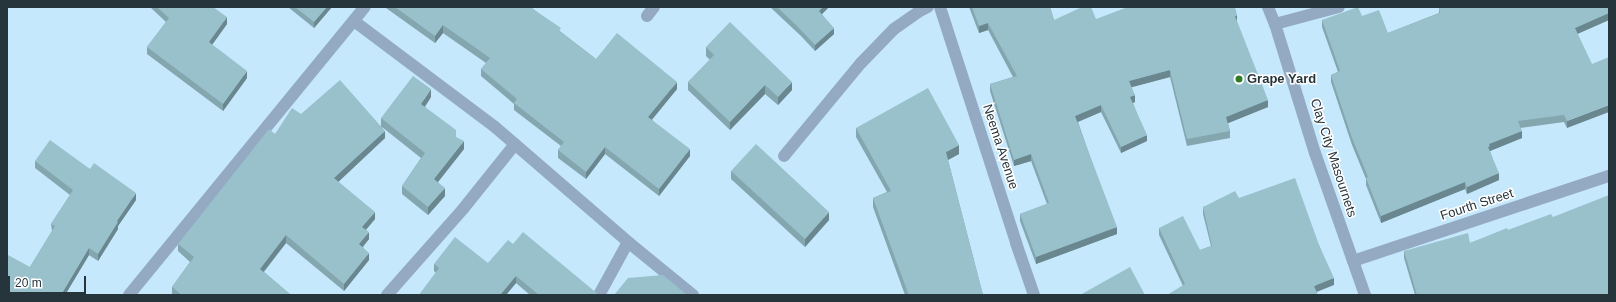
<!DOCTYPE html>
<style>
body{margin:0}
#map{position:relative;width:1616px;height:302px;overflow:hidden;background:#c5e8fc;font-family:Helvetica,sans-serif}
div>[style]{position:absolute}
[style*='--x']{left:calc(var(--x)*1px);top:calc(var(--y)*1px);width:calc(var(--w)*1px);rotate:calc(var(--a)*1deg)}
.minor>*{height:12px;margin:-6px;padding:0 6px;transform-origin:6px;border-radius:6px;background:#94aac3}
.wall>*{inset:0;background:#83a6af}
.shaded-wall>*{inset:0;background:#6a878f}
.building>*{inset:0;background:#98c1cc}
.dots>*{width:11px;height:11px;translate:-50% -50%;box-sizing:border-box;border:2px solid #fff;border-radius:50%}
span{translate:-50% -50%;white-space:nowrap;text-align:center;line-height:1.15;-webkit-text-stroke:3px #fff;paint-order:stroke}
.poi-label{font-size:13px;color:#26343c;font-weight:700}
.left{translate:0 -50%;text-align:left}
.street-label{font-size:13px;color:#26343c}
.frame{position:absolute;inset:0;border:8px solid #26343c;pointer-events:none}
.scale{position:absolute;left:8px;top:276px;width:78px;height:18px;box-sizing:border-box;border:2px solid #26343c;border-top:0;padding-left:5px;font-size:12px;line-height:14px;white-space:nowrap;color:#26343c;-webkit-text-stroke:3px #fff;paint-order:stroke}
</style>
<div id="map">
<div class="minor">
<i style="--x:940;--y:7;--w:248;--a:72.1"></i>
<i style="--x:1016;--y:243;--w:55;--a:70.9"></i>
<i style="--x:1268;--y:7;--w:18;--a:68"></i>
<i style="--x:1275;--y:24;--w:135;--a:72.8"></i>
<i style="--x:1315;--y:153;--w:151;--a:70.6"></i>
<i style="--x:647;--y:16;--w:11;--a:-52"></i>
<i style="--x:354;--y:21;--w:176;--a:36.9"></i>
<i style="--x:495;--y:127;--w:176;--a:40.8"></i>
<i style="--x:628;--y:242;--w:84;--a:39.2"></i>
<i style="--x:1275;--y:24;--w:66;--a:-14.9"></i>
<i style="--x:784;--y:156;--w:121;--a:-50.4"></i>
<i style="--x:861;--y:63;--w:47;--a:-45.9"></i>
<i style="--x:894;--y:29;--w:29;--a:-35"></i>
<i style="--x:918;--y:12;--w:11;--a:-27"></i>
<i style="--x:1353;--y:261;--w:270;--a:-18.4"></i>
<i style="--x:129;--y:295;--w:372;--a:-50.7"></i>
<i style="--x:387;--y:295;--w:115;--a:-48.5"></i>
<i style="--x:463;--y:209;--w:83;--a:-51.3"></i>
<i style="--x:599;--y:295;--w:60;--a:-61.3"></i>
</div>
<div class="wall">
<i style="clip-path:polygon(150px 7px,213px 7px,227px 24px,212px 45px,247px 78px,223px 111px,147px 54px,147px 47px,166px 22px)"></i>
<i style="clip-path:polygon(288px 7px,332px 7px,314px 28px)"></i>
<i style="clip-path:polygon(386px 7px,532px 7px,532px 8px,561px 32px,596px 59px,677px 89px,652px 120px,690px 156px,659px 196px,605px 154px,586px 179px,558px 158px,558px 150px,561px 146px,514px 110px,514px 104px,481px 76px,481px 69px,486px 63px,443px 33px,435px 43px,386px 8px)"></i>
<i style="clip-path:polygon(770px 7px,829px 7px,822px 14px,834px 34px,815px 51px,801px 36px)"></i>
<i style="clip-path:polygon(969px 7px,1050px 7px,1054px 20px,1096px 19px,1237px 22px,1268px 107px,1228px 123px,1230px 131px,1230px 138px,1187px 146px,1170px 77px,1131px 87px,1135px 102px,1133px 103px,1147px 141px,1121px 153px,1101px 112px,1078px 122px,1117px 234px,1036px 264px,1020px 221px,1020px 214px,1047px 204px,1031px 161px,1014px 166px,990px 91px,990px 84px,1013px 77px,988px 30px,979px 33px)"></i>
<i style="clip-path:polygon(1609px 7px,1609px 20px,1577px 34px,1567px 128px,1564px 122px,1520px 128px,1522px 138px,1490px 151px,1499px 180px,1467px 194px,1465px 189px,1381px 223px,1366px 185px,1366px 179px,1352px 145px,1331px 82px,1331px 75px,1338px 72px,1322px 27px,1322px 20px,1362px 16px,1388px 33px,1439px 13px,1439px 8px)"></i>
<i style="clip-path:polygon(706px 47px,792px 90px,778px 105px,765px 94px,730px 130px,688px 90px,688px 82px,710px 60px,706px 56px)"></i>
<i style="clip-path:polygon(431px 97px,425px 107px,456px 137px,464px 149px,438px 182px,445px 196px,428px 215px,402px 194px,402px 186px,421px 158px,382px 127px,385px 138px,338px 182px,375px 219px,366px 230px,369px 239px,363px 247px,369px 260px,344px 291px,286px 243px,264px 272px,291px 295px,172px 295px,172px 287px,190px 262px,178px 251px,178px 244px,275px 134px,301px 114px,381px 126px,381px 118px)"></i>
<i style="clip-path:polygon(856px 128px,959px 154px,948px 160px,983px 295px,905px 295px,873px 207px,873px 198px,887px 192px,856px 137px)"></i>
<i style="clip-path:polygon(35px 161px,90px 169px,136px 200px,118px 226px,118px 229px,98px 261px,89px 255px,65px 295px,7px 295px,30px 267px,52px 231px,51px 224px,70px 195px,35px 168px)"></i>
<i style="clip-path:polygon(731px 171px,829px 220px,805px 247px,731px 179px)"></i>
<i style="clip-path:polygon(1239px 198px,1319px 245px,1334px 285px,1183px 286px,1159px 235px,1159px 228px,1200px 250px,1211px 246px,1203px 214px,1203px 207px)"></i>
<i style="clip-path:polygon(1553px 217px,1609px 295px,1415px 295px,1404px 258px,1404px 251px,1470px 243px,1508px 230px)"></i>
<i style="clip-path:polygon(513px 244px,599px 295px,530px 295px,516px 283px,506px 295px,419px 295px,436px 273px,434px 271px,434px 264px,488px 263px)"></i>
</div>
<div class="shaded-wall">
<i style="clip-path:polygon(327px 7px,332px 7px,314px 28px,314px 22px)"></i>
<i style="clip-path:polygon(823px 7px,829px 7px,819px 17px,819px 11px)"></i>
<i style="clip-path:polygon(1609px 13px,1609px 20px,1575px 35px,1575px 28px)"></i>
<i style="clip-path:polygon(1237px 15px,1237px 22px,1235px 23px,1235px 16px)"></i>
<i style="clip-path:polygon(227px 17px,227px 24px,209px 49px,209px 42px)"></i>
<i style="clip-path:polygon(988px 23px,988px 30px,979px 33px,979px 26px)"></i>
<i style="clip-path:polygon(443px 25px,443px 33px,435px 43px,435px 36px)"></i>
<i style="clip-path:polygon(834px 28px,834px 34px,815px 51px,815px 45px)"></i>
<i style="clip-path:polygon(1170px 70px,1170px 77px,1129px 88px,1129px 81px)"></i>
<i style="clip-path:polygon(247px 71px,247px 78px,223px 111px,223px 104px)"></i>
<i style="clip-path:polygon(677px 82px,677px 89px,648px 124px,648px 117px)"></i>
<i style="clip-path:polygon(792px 82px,792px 90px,778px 105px,778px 97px)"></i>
<i style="clip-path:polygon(765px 85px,765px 94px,730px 130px,730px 122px)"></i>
<i style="clip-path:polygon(431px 89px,431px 97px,421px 112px,421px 104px)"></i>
<i style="clip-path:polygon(1135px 95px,1135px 102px,1130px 104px,1130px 97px)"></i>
<i style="clip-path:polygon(1268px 100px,1268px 107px,1226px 124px,1226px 117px)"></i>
<i style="clip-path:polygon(1101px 105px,1101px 112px,1075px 123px,1075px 116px)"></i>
<i style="clip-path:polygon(1609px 105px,1609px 112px,1567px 128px,1567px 121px)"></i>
<i style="clip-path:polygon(385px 131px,385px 138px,334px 186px,334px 178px)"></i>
<i style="clip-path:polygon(1522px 131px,1522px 138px,1490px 151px,1490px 153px,1488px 147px,1489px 144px)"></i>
<i style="clip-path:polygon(1147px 135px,1147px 141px,1121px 153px,1121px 147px)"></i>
<i style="clip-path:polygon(464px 141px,464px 149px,434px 187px,434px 179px)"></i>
<i style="clip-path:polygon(959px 145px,959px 154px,946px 161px,946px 152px)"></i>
<i style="clip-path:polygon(605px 147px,605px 154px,586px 179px,586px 172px)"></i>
<i style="clip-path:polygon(690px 149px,690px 156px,659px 196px,659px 189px)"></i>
<i style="clip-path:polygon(1031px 154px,1031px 161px,1014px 166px,1014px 160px)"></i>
<i style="clip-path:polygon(1499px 173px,1499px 180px,1467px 194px,1467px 187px)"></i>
<i style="clip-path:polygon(1465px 182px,1465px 189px,1381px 223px,1381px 216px)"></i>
<i style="clip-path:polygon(445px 188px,445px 196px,428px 215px,428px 207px)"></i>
<i style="clip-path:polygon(136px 193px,136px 200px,118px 226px,118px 229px,98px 261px,98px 254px,117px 221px)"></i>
<i style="clip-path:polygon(375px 212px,375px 219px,362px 234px,362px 227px)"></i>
<i style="clip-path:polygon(829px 212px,829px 220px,805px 247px,805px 239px)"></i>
<i style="clip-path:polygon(1117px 227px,1117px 234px,1036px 264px,1036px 257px)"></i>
<i style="clip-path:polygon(369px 232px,369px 239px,359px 251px,359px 244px)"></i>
<i style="clip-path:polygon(286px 235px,286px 243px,260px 276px,260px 269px)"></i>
<i style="clip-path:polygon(89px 248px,89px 255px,65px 295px,61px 295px)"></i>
<i style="clip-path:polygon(369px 253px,369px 260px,344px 291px,344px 284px)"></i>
<i style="clip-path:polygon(516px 276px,516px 283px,506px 295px,500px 295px)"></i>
<i style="clip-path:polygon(1334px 278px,1334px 285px,1314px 293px,1314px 286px)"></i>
</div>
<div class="building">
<i style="clip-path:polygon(157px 7px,213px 7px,227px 17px,209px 42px,247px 71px,223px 104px,147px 47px,169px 18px)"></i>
<i style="clip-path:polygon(295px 7px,327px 7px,314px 22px)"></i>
<i style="clip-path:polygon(395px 7px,530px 7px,561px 28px,559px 31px,596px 59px,617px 33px,677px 82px,648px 117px,690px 149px,659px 189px,605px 147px,586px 172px,558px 150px,564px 142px,514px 103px,517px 99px,481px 69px,490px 58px,443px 25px,435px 36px)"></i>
<i style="clip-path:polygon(777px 7px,823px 7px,819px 11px,834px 28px,815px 45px,801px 30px)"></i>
<i style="clip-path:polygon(972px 7px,1050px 7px,1054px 20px,1082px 7px,1091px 7px,1096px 19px,1128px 7px,1235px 7px,1237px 15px,1235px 16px,1268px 100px,1226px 117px,1230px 131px,1187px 139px,1170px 70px,1129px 81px,1135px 95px,1130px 97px,1147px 135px,1121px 147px,1101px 105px,1075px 116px,1117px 227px,1036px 257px,1020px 214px,1049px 203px,1031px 154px,1014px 160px,990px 84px,1017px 76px,988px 23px,979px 26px)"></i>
<i style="clip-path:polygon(1358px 7px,1362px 16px,1379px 10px,1388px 33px,1440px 13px,1439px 8px,1442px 7px,1609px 7px,1609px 13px,1575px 28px,1592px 64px,1609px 57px,1609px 105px,1567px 121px,1564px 115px,1518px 121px,1522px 131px,1489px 144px,1490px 146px,1488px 147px,1499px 173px,1467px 187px,1465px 182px,1381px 216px,1366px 178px,1368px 177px,1352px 138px,1331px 75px,1340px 71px,1322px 20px)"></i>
<i style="clip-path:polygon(730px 22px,792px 82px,778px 97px,765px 85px,730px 122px,688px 82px,714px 55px,706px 47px)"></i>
<i style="clip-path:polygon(413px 76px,431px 89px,421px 104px,456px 130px,456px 137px,464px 141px,434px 179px,445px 188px,428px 207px,402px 186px,425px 153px,381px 118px)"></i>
<i style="clip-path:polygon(340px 80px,385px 131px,334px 178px,375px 212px,362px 227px,369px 232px,359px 244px,369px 253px,344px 284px,286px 235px,260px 269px,291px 295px,182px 295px,172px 287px,194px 257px,178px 244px,269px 129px,275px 134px,292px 108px,301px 114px)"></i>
<i style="clip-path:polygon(928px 88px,959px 145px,946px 152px,983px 295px,909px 295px,908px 293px,873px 198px,891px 191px,856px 128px)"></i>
<i style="clip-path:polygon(50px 140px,90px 169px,94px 163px,136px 193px,117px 221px,118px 222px,98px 254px,89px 248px,61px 295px,7px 295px,7px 257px,8px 255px,30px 267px,55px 226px,51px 224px,73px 190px,35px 161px)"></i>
<i style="clip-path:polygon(756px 144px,829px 212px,805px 239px,731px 171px)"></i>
<i style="clip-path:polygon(1295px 178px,1319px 245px,1334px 278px,1314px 286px,1318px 295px,1167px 295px,1185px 284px,1159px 228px,1183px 216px,1200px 250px,1212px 246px,1203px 207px,1235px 191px,1239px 198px)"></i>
<i style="clip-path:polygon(1609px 195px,1609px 295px,1417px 295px,1404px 251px,1468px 233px,1470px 243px,1507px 228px,1508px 230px,1551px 214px,1553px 217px)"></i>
<i style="clip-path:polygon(523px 232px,599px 295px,539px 295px,516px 276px,500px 295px,419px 295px,439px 268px,434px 264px,455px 237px,488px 263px,508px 240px,513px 244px)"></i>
<i style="clip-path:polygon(1130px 267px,1145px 295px,1080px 295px)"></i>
<i style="clip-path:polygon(663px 275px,687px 295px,614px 295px,628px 278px)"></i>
</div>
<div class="dots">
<i style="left:1239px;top:79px;background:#307c24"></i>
</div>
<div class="poi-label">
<span class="left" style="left:1247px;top:79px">Grape Yard</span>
</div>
<div class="street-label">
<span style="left:1000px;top:147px;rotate:72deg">Neema Avenue</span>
<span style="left:1333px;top:158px;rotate:72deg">Clay City Masournets</span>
<span style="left:1477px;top:205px;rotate:-18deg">Fourth Street</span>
</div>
<div class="frame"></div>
<div class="scale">20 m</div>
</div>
